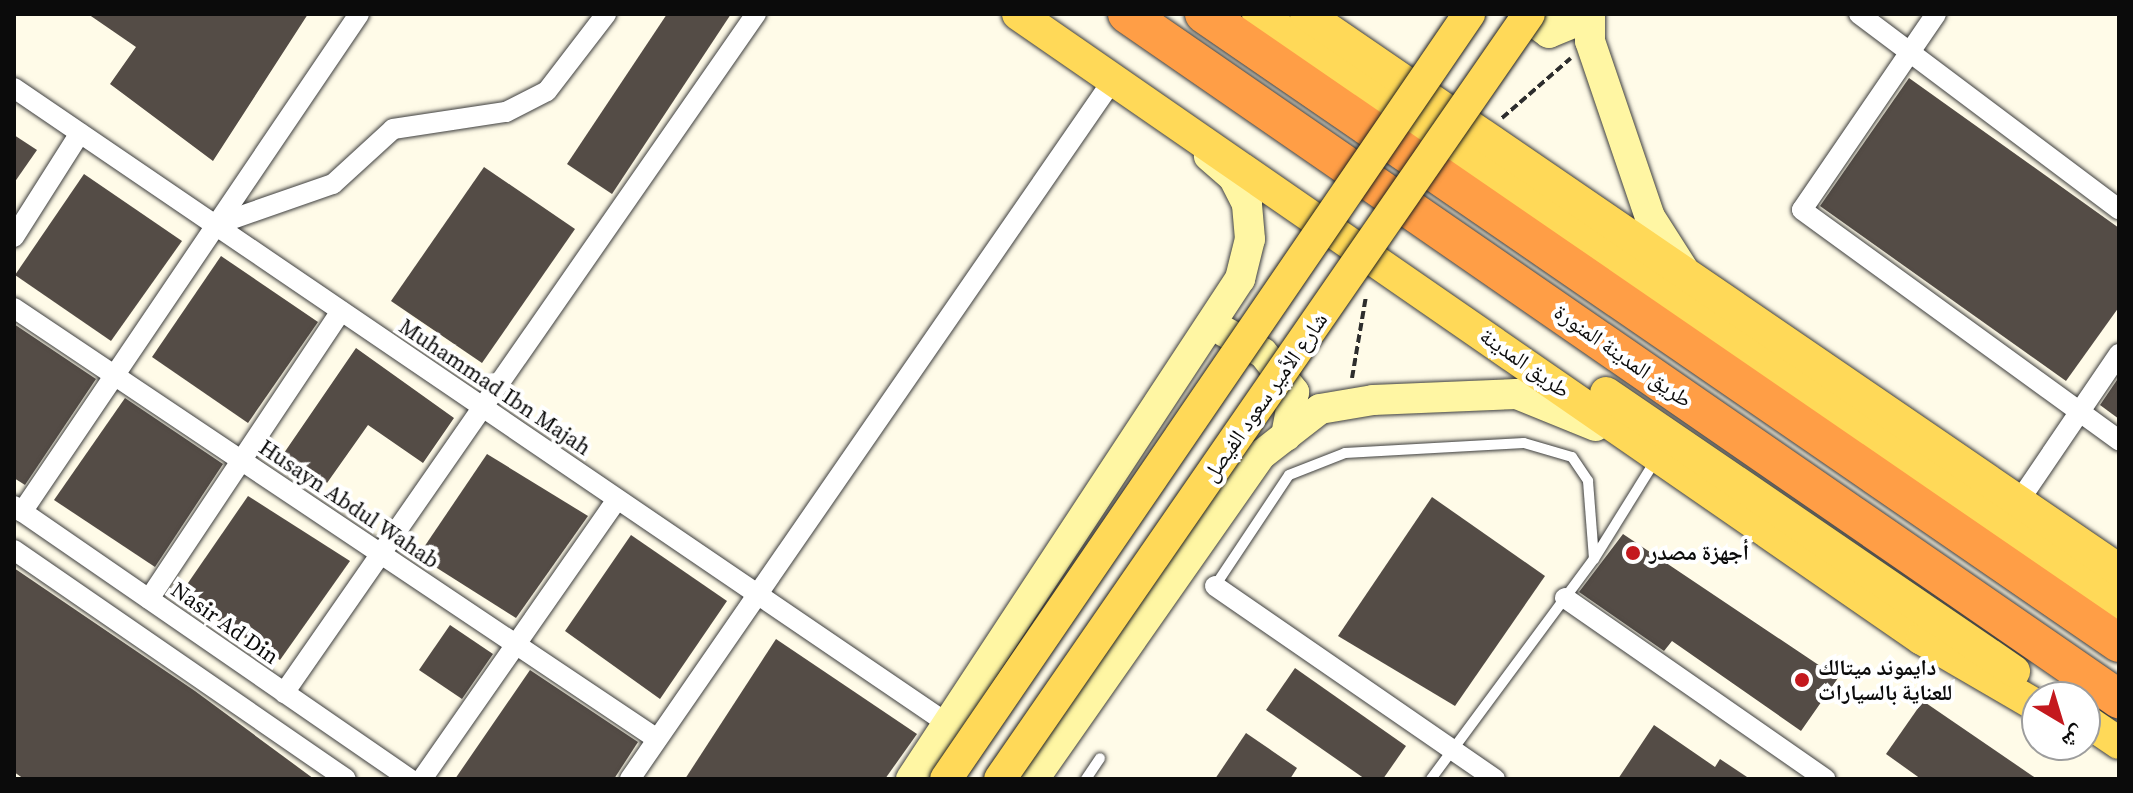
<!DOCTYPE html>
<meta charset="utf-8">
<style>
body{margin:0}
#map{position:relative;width:2133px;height:793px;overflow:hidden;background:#fffbe8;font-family:"Source Serif 4","Noto Naskh Arabic",serif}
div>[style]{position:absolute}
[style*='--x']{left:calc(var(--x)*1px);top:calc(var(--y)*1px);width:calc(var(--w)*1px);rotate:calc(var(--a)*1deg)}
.building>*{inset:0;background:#544c46}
.path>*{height:4px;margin-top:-2px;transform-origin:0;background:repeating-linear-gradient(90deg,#2d2d2d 0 8px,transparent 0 12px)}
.roads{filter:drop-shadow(0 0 2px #3e3e3e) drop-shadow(0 0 2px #3e3e3e)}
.lane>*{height:10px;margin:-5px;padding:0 5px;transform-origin:5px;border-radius:5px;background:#fff}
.street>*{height:20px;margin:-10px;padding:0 10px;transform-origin:10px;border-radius:10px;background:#fff}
.secondary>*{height:30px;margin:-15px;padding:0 15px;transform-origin:15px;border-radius:15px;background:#fff6a3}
.primary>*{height:32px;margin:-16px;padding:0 16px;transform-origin:16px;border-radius:16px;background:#ffd958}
.highway>*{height:38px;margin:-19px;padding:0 19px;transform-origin:19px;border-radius:19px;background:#ff9e46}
.bridges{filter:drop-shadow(0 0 2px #1c1c1c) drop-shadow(0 0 2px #1c1c1c)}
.primary-bridge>*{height:32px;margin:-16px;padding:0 16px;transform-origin:16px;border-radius:16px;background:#ffd958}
.dots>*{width:22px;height:22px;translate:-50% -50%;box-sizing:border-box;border:4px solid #fff;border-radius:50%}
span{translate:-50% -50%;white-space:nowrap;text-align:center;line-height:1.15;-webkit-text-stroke:8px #fff;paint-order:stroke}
.street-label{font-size:22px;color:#0b0b0b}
.poi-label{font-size:22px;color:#0b0b0b;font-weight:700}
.left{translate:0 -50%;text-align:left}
.frame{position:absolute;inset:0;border:16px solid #0b0b0b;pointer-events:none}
.north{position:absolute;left:2021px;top:681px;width:80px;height:80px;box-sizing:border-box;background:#fff;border:2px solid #9d9d9d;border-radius:50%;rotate:142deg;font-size:22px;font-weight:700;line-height:32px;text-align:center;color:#0b0b0b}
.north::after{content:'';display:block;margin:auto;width:28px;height:36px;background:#c4191e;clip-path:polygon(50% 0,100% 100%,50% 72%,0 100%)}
</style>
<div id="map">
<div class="building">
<i style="clip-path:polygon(88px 14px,308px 14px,213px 161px,110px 84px,136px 47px)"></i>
<i style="clip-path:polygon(667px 14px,731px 14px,612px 194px,567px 164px)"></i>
<i style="clip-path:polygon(1909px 78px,2119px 228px,2119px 307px,2066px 381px,1820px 206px)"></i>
<i style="clip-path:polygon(14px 135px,37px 150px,14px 183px)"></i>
<i style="clip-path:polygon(484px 167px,575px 229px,482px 363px,391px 301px)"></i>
<i style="clip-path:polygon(84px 174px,182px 241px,111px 341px,15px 275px)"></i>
<i style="clip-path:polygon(221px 256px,318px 322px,248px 423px,152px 357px)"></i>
<i style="clip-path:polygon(14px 324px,96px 379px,25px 485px,14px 478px)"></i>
<i style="clip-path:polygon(356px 348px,454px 418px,423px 463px,368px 425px,327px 483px,284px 453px)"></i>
<i style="clip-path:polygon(2119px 377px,2119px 419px,2100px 405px)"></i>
<i style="clip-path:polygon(125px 398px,223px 464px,155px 567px,54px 500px)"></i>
<i style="clip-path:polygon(487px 454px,588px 516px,516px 618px,418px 556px)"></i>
<i style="clip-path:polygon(248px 496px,350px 561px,280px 660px,179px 596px)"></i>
<i style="clip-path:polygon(1432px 497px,1545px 576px,1455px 706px,1338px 636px)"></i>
<i style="clip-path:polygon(1623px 534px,1838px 678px,1801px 731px,1672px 641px,1664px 651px,1579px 592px)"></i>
<i style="clip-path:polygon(631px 535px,727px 601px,660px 699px,565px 631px)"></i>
<i style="clip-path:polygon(14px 568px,195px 691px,314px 779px,24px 779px,14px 772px)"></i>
<i style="clip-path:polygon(450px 625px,493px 654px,462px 699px,419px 670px)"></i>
<i style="clip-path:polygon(776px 639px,917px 734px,885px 779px,685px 779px)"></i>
<i style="clip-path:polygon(1295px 668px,1406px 746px,1383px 779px,1365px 779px,1266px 710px)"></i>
<i style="clip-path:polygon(530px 670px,638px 742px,614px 779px,455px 779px)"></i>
<i style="clip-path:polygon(1923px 701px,2037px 779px,1921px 779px,1886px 754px)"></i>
<i style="clip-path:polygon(1654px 725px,1715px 767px,1720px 759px,1750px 779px,1618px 779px)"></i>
<i style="clip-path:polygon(1246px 733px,1297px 768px,1290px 779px,1215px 779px)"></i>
</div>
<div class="path">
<i style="--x:1502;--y:118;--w:91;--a:-41"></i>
<i style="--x:1352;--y:378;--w:83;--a:-80.3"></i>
</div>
<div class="roads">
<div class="lane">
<i style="--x:1215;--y:586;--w:133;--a:-56.3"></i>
<i style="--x:1289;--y:475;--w:60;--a:-21.4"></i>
<i style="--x:1345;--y:453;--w:179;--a:-3.2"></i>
<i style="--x:1524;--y:443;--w:50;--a:16.3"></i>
<i style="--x:1572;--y:457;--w:29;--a:56"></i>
<i style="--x:1588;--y:481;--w:78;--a:85.6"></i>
<i style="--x:1086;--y:779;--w:25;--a:-56"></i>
<i style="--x:1431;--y:779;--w:274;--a:-53.5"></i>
<i style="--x:1594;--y:559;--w:115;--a:-58.1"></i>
</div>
<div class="street">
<i style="--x:1859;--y:14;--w:325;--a:36.9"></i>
<i style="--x:1936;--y:14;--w:237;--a:124.4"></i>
<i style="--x:1802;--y:210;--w:392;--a:36"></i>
<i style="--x:14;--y:88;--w:1130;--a:34.25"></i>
<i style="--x:215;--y:225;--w:125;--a:-19.2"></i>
<i style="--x:333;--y:184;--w:81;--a:-42.5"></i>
<i style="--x:393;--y:129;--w:114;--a:-8.6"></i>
<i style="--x:506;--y:112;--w:46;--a:-27.1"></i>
<i style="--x:547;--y:91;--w:97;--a:-52.5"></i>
<i style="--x:14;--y:237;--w:123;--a:-57.6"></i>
<i style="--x:14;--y:308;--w:774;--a:33.83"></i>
<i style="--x:2019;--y:501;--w:178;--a:-55.8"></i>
<i style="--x:14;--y:506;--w:481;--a:34.6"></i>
<i style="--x:22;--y:512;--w:601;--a:-55.91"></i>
<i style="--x:14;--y:550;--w:403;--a:34.6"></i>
<i style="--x:1215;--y:586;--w:340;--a:34.6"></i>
<i style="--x:1565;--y:598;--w:317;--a:34.8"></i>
<i style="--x:149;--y:599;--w:346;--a:-56.3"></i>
<i style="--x:284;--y:693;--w:827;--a:-55.2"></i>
<i style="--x:422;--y:779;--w:341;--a:-55.1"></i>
<i style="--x:630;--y:779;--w:850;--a:-55.36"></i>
</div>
<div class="secondary">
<i style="--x:1523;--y:14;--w:32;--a:36"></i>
<i style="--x:1549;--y:33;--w:44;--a:-22.5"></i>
<i style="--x:1590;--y:14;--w:27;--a:90"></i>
<i style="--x:1590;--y:41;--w:186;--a:71.2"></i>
<i style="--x:1650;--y:217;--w:65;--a:57.5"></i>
<i style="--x:1225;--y:332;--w:43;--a:28.9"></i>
<i style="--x:1263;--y:353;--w:50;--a:51.5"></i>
<i style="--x:1294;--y:392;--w:45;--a:100.3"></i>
<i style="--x:911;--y:779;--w:599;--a:-56.66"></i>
<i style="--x:1240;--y:279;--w:41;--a:-76"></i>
<i style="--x:1250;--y:239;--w:35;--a:-95"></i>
<i style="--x:1247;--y:204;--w:30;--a:-117"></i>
<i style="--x:1233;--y:177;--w:32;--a:-139"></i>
<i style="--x:1034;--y:779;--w:396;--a:-55"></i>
<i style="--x:1261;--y:455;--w:75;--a:-37.9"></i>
<i style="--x:1320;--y:409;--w:54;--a:-9.6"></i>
<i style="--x:1373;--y:400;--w:144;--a:-2.4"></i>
<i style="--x:1517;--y:394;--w:85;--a:22.1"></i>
</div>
<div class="primary">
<i style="--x:1018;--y:14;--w:1099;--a:34.66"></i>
<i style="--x:1922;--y:639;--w:133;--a:30.2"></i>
<i style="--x:1258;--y:14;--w:1044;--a:34.47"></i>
<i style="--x:1306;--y:14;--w:985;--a:34.37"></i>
<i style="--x:1606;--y:393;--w:494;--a:34.3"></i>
<i style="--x:2085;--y:720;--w:41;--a:34.1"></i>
</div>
<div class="highway">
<i style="--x:1127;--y:14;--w:1206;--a:34.63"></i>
<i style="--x:1204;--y:14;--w:1110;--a:34.51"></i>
</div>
</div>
<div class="bridges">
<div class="primary-bridge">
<i style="--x:946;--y:779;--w:927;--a:-55.64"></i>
<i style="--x:1000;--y:779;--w:930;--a:-55.34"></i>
</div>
</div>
<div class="dots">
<i style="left:1633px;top:553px;background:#c4191e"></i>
<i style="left:1802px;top:680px;background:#c4191e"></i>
</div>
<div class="street-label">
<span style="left:1623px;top:356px;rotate:35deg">طريق المدينة المنورة</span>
<span style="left:1525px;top:363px;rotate:35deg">طريق المدينة</span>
<span style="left:495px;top:387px;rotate:34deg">Muhammad Ibn Majah</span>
<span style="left:1265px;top:397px;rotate:-55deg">شارع الأمير سعود الفيصل</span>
<span style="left:349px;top:504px;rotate:34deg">Husayn Abdul Wahab</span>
<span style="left:225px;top:623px;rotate:35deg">Nasir Ad Din</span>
</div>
<div class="poi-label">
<span class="left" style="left:1649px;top:553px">أجهزة مصدر</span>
<span class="left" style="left:1818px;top:680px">دايموند ميتالك<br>للعناية بالسيارات</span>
</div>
<div class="frame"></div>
<div class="north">ش</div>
</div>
